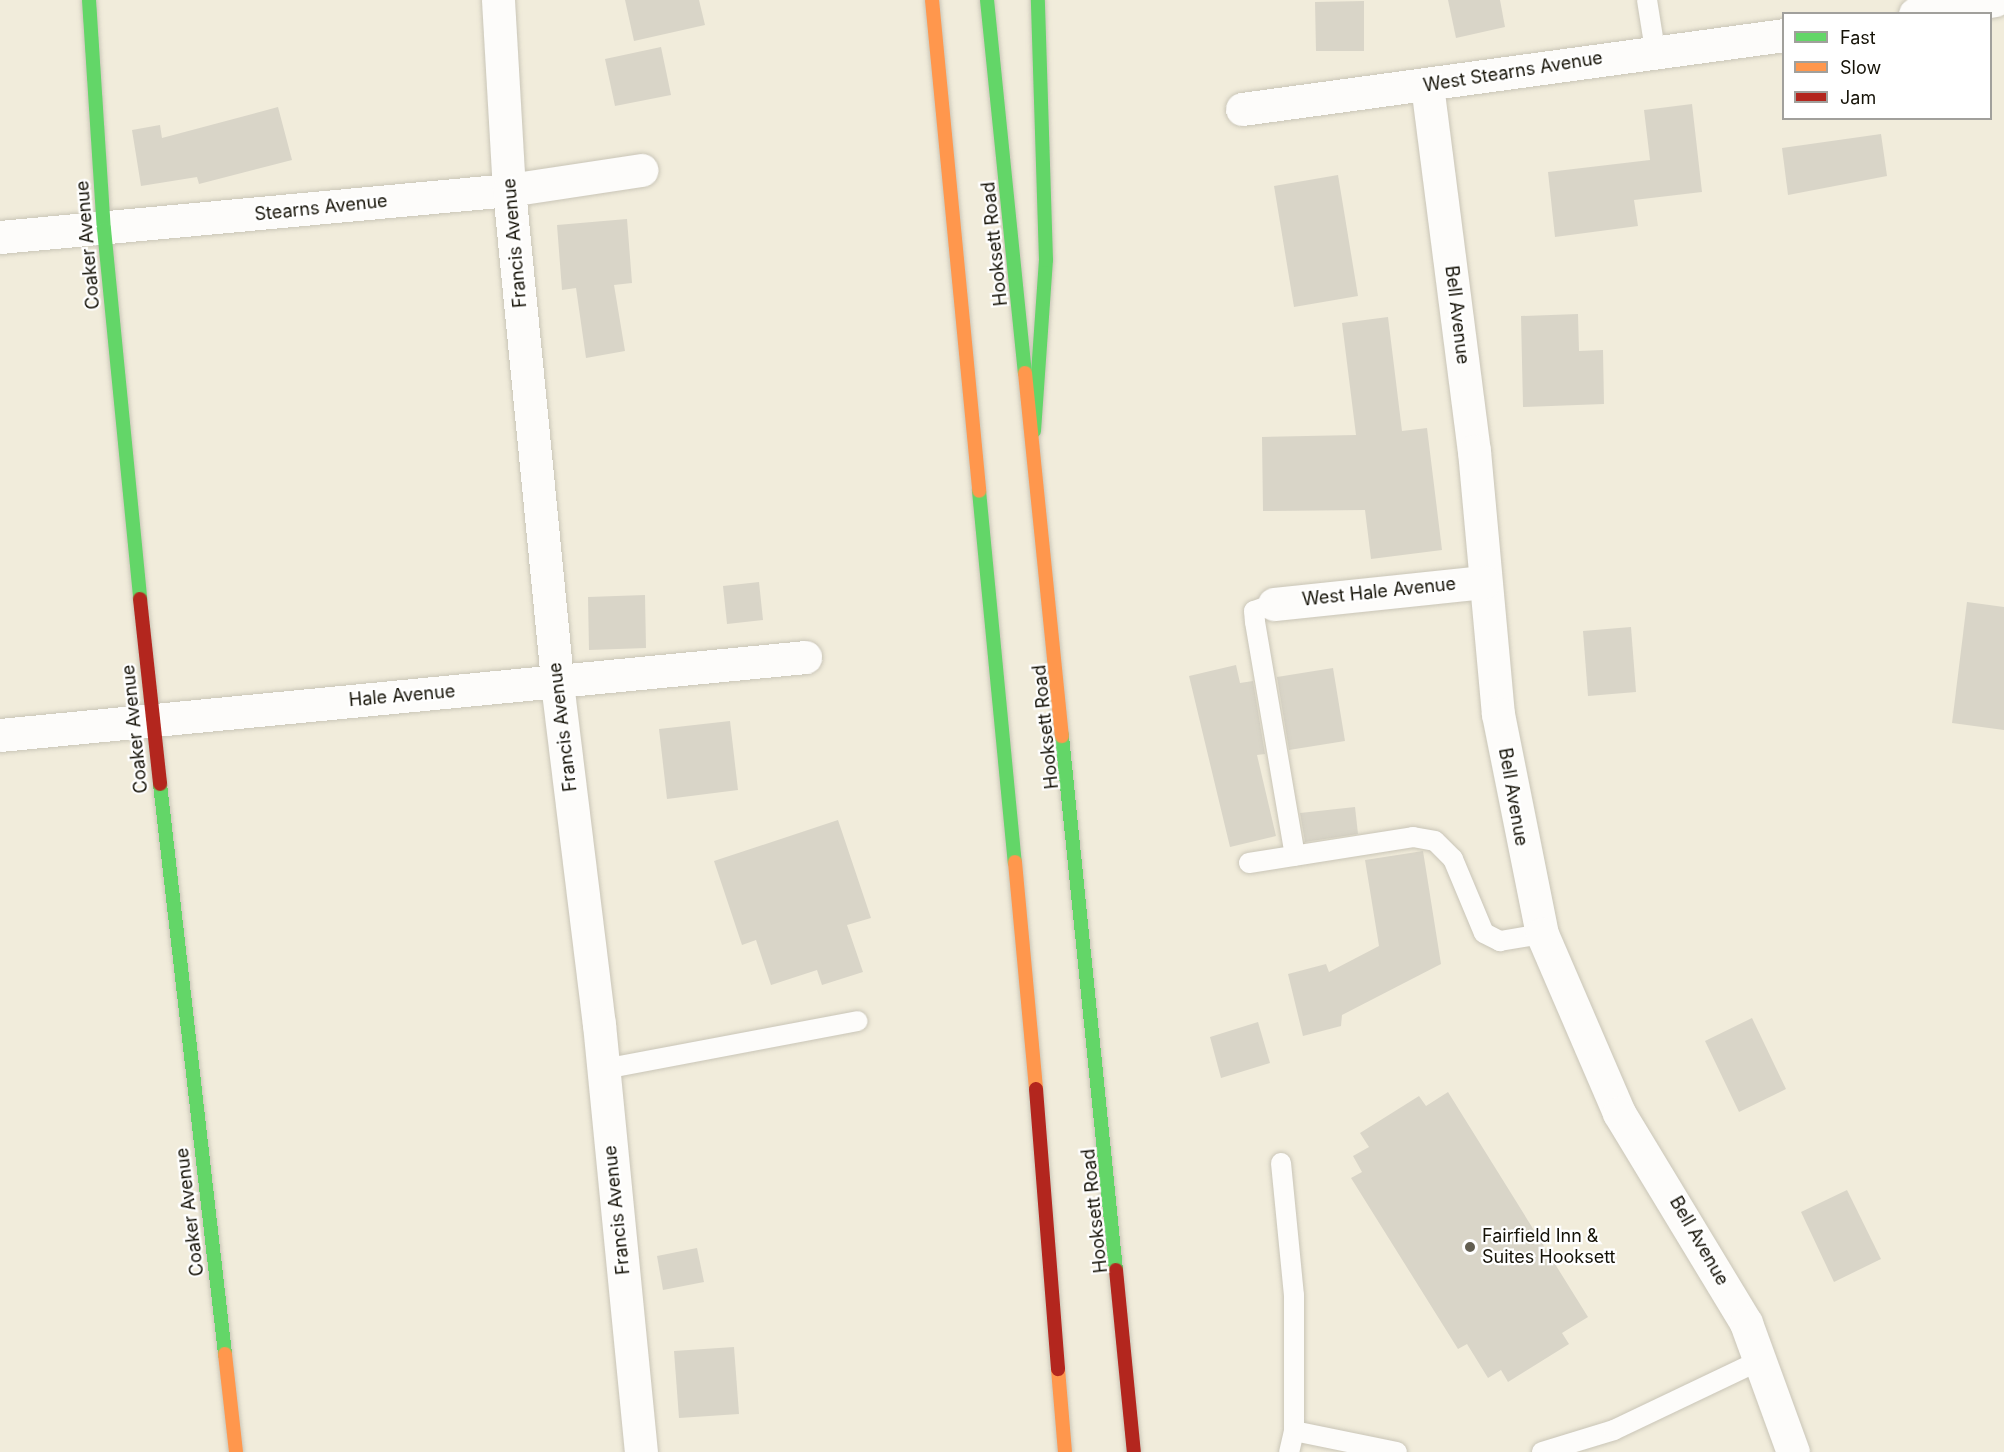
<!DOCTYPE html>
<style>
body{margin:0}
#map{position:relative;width:2004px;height:1452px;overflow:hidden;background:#f1ecdb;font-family:Inter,sans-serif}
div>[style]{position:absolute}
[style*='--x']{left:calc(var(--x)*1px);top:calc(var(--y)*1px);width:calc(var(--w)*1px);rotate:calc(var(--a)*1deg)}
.building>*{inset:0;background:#d9d5c8}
.roads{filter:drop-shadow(0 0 2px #c9c5b7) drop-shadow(0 0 2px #c9c5b7)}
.lane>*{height:20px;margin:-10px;padding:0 10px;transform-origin:10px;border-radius:10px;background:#fdfcfa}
.street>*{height:33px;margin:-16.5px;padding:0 16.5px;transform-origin:16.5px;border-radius:16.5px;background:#fdfcfa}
.fast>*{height:14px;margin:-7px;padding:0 7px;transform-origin:7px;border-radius:7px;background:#63d668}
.slow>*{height:14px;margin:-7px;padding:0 7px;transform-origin:7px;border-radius:7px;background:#ff974d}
.jam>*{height:14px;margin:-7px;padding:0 7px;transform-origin:7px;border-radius:7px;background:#b3261e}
.dots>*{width:16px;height:16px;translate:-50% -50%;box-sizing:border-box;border:3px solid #fff;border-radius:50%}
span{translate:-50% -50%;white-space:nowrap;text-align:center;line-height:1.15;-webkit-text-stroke:4.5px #fff;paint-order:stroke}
.street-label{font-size:18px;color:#151207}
.poi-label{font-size:18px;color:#151207}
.left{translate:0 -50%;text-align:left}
.legend{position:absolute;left:1782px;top:12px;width:210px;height:108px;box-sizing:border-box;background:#fff;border:2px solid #a1a09c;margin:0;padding:8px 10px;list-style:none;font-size:18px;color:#151207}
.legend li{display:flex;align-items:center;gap:12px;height:30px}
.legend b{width:30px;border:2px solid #a1a09c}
</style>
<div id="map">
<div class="building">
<i style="clip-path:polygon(625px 0,699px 0,705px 25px,634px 41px)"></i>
<i style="clip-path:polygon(1448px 0,1500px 0,1505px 27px,1456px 38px)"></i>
<i style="clip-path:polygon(1364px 1px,1364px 51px,1316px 51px,1315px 2px)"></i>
<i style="clip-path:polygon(661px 47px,671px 95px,615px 106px,605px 59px)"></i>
<i style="clip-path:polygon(1692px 104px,1702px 192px,1634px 200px,1638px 226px,1555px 237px,1548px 172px,1650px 160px,1644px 110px)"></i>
<i style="clip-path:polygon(278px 107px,292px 160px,199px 184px,197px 177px,141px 186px,132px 130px,160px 125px,162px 138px)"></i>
<i style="clip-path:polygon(1881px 134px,1887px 176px,1788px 195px,1782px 148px)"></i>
<i style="clip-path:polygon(1338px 175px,1358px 296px,1294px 307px,1274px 186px)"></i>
<i style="clip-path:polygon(627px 219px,632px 283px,614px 285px,625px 351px,586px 358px,576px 288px,562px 290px,557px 225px)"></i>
<i style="clip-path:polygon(1578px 314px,1579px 351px,1603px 350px,1604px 404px,1523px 407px,1521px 316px)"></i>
<i style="clip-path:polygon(1388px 317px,1402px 431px,1427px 428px,1442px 550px,1371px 559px,1365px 510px,1263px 511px,1262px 437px,1356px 435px,1342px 323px)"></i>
<i style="clip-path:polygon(759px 582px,763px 620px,727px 624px,723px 586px)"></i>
<i style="clip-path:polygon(645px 595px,646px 648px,589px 650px,588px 597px)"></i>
<i style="clip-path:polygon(1967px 602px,2004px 607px,2004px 730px,1952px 723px)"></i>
<i style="clip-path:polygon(1631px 627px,1636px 692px,1588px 696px,1583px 631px)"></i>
<i style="clip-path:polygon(1236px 665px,1240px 683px,1253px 681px,1265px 754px,1257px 755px,1276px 836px,1230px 847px,1189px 676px)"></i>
<i style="clip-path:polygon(1333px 668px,1345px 741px,1289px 750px,1277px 677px)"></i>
<i style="clip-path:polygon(730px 721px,738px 790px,667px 799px,659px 729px)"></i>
<i style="clip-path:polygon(1355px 807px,1358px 834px,1305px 842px,1300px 813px)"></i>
<i style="clip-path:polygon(838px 820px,871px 918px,847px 925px,863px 972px,822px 985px,817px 970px,771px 985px,756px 940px,742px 945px,714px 861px)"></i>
<i style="clip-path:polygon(1423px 851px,1441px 964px,1342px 1015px,1341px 1026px,1303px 1036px,1288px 974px,1326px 964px,1329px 972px,1379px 946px,1365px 860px)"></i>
<i style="clip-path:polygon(1752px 1018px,1786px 1089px,1739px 1112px,1705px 1041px)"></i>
<i style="clip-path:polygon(1258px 1022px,1270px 1063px,1221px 1078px,1210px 1037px)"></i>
<i style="clip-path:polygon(1448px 1092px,1588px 1317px,1562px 1333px,1569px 1344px,1508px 1382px,1501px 1370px,1488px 1378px,1467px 1344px,1458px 1349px,1351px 1178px,1362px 1172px,1353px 1156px,1369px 1147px,1360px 1133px,1419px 1096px,1426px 1106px)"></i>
<i style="clip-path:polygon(1847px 1190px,1881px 1259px,1834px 1282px,1801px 1212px)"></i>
<i style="clip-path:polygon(697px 1248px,704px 1282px,663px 1290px,657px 1256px)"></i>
<i style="clip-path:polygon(734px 1347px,739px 1414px,679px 1418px,674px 1351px)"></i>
</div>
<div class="roads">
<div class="lane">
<i style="--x:1647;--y:0;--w:51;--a:80.9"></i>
<i style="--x:1274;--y:604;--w:21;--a:161"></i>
<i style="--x:1254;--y:611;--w:11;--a:85"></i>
<i style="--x:1255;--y:622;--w:237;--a:80.3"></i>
<i style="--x:1249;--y:863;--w:166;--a:-9"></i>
<i style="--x:1413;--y:837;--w:22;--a:10"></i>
<i style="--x:1435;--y:841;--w:25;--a:45"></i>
<i style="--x:1453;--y:859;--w:80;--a:67.3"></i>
<i style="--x:1484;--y:933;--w:18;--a:27"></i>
<i style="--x:1500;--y:941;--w:43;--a:-9.5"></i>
<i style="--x:604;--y:1069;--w:258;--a:-10.7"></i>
<i style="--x:1281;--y:1163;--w:133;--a:84.4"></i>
<i style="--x:1294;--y:1295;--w:136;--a:90"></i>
<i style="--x:1294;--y:1431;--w:22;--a:103"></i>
<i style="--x:1294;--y:1431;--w:105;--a:11.5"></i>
<i style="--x:1542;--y:1452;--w:75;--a:-17"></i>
<i style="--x:1614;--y:1430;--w:163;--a:-25.5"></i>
</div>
<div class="street">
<i style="--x:498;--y:0;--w:190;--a:86.7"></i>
<i style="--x:509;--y:190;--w:495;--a:84.4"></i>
<i style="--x:557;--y:683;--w:344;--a:83"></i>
<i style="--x:599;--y:1024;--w:430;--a:84.4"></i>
<i style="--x:1915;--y:14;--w:81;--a:-9.9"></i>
<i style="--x:1427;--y:85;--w:369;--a:82.7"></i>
<i style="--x:1474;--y:451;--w:264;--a:84.8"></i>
<i style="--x:1498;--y:714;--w:224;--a:78.7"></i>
<i style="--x:1542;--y:934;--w:195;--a:66.7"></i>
<i style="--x:1619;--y:1113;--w:245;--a:58.8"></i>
<i style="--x:1746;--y:1323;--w:137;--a:70"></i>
<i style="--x:1242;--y:109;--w:547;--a:-7.77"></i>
<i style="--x:0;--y:237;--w:511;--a:-5.28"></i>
<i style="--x:509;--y:190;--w:134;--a:-8.6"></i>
<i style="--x:1274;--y:604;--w:211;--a:-6"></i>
<i style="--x:0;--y:735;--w:809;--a:-5.53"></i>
</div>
<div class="fast">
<i style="--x:89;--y:0;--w:229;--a:86.3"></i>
<i style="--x:104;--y:229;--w:372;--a:84.4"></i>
<i style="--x:987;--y:0;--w:375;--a:84.2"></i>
<i style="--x:1034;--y:431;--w:171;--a:-86"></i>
<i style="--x:1046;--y:260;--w:260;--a:-91.8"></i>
<i style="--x:979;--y:491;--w:373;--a:84.5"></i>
<i style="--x:1062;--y:736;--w:537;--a:84.23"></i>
<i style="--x:160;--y:784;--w:574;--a:83.49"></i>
</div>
<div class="slow">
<i style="--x:932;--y:0;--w:493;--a:84.5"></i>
<i style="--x:1025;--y:373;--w:365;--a:84.2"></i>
<i style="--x:1015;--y:862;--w:228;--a:84.7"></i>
<i style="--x:225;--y:1354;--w:99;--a:83.6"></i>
<i style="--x:1058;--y:1369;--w:83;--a:85.2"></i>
</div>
<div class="jam">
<i style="--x:140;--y:599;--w:186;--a:83.8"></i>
<i style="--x:1036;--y:1089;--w:281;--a:85.5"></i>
<i style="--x:1116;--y:1270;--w:183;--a:84.4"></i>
</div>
</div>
<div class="dots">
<i style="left:1470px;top:1247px;background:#625e51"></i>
</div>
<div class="street-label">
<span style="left:1513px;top:72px;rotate:-9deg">West Stearns Avenue</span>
<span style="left:321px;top:208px;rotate:-6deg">Stearns Avenue</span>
<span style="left:515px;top:243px;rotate:-95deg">Francis Avenue</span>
<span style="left:995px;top:244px;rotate:-96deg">Hooksett Road</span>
<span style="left:88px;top:245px;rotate:-95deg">Coaker Avenue</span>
<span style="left:1457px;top:315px;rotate:83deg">Bell Avenue</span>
<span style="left:1379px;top:592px;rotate:-6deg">West Hale Avenue</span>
<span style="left:402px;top:696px;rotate:-5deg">Hale Avenue</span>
<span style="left:563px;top:727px;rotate:-97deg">Francis Avenue</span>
<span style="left:1046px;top:727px;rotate:-96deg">Hooksett Road</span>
<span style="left:135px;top:729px;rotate:-96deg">Coaker Avenue</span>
<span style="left:1513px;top:797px;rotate:80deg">Bell Avenue</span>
<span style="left:617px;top:1210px;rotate:-96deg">Francis Avenue</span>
<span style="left:1095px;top:1211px;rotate:-96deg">Hooksett Road</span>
<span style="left:190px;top:1212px;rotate:-97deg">Coaker Avenue</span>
<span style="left:1699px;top:1241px;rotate:60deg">Bell Avenue</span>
</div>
<div class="poi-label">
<span class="left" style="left:1482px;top:1247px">Fairfield Inn &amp;<br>Suites Hooksett</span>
</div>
<ul class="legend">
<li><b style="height:8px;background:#63d668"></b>Fast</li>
<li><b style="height:8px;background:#ff974d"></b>Slow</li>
<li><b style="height:8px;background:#b3261e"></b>Jam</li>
</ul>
</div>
